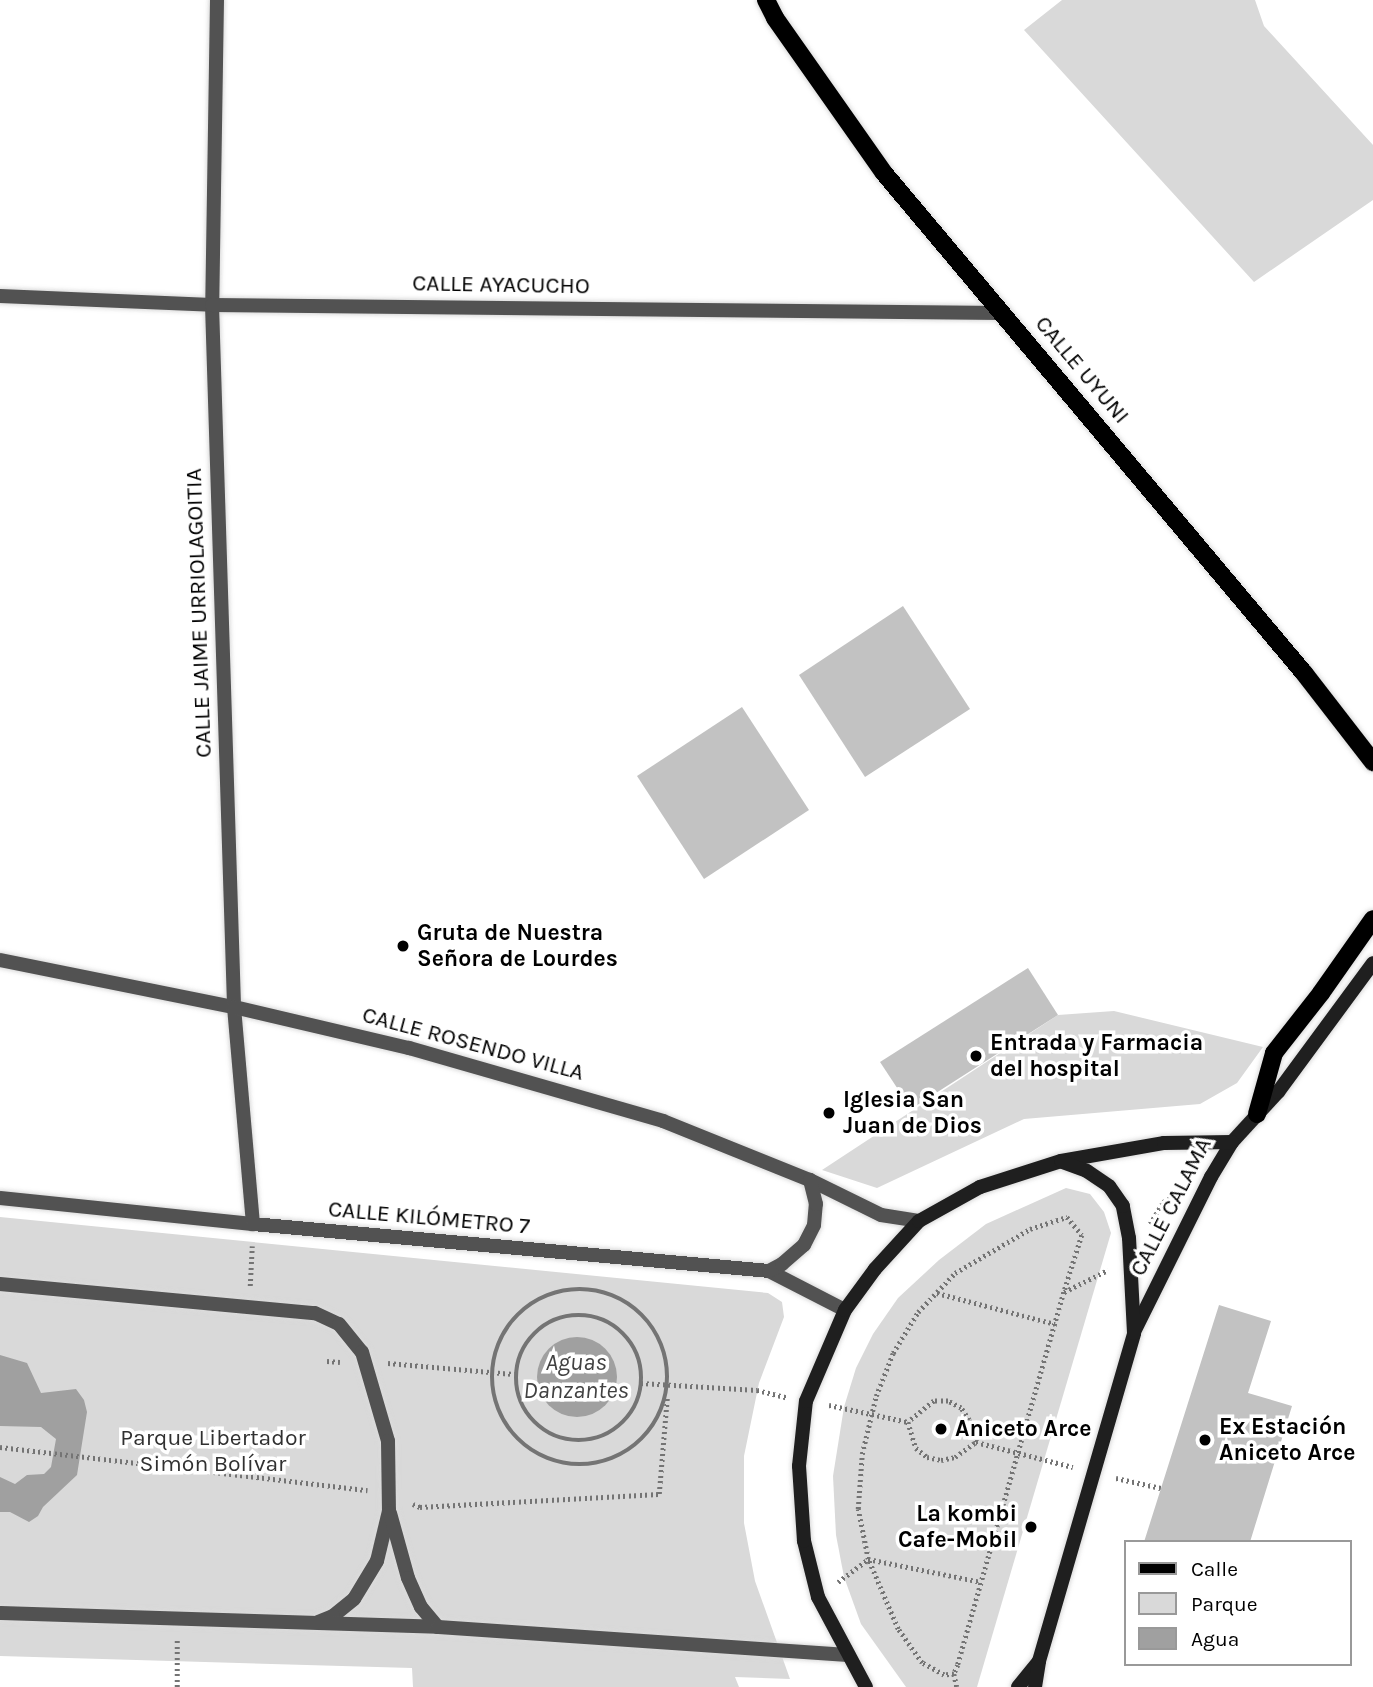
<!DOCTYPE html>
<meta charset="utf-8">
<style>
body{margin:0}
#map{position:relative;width:1373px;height:1687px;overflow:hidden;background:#fff;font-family:Karla,sans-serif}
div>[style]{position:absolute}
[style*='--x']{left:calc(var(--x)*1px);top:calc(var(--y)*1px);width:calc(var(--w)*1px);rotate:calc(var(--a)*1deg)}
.green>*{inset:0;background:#d9d9d9}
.water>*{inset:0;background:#a0a0a0}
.round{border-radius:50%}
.building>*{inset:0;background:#c2c2c2}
.path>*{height:4.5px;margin-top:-2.25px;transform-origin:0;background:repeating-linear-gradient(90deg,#747474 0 2px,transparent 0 5.5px)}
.path>.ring{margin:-2.25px;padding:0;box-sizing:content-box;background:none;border:4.5px solid #747474;border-radius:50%}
.roads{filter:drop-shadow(0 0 2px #dbdbdb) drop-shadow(0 0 2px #dbdbdb)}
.lane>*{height:14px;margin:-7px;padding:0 7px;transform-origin:7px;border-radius:7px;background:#525252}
.street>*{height:14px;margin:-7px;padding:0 7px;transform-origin:7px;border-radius:7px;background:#525252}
.secondary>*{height:14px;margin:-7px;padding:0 7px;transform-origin:7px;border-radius:7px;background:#1f1f1f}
.primary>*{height:18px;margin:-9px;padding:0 9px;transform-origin:9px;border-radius:9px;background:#000}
.dots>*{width:19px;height:19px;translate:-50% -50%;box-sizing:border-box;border:4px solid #fff;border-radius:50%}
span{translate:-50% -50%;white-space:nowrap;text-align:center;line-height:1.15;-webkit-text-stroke:7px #fff;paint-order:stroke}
.street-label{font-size:23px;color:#000}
.poi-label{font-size:23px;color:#000;font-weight:700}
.left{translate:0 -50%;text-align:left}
.right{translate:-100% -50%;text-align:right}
.park-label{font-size:23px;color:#303030}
.water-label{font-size:24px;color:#414141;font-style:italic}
.legend{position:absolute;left:1124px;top:1540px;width:228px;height:126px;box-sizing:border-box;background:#fff;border:2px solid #999;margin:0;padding:9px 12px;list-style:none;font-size:21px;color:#000}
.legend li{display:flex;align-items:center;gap:14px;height:35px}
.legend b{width:35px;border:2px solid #999}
</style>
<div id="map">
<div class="green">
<i style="clip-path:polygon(1062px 0,1255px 0,1264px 26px,1373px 145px,1373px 200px,1254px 282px,1024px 30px)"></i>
<i style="clip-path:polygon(1114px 1011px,1263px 1047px,1237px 1083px,1200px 1104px,1024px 1119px,877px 1188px,822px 1170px,1058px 1015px)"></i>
<i style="clip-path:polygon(1066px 1188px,1090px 1194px,1104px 1212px,1111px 1233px,977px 1687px,906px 1687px,861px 1624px,844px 1577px,836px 1535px,833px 1476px,844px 1407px,856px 1368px,873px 1334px,898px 1298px,939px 1260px,986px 1224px)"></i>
<i style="clip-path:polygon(0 1217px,768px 1293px,782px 1302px,784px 1317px,759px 1383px,744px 1456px,744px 1523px,755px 1581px,790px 1679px,735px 1677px,739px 1687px,413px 1687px,412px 1668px,0 1656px)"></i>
</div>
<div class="water">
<i class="round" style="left:537px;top:1337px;width:80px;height:80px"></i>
<i style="clip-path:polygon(0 1355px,27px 1363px,41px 1393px,76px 1389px,84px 1400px,87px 1412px,77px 1475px,43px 1507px,38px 1516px,29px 1522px,10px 1512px,0 1512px,0 1477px,15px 1484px,27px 1475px,44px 1474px,51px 1467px,56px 1439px,41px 1427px,0 1426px)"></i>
</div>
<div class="building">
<i style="clip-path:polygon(903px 606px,970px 709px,865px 777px,799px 675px)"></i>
<i style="clip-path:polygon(742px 707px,809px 810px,704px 879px,637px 776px)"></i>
<i style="clip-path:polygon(1028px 968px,1058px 1015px,911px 1109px,880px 1062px)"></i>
<i style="clip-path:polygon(1219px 1305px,1271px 1321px,1248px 1393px,1292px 1406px,1250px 1542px,1144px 1542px)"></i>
</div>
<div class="path">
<i style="--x:1150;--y:1224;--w:26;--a:-59"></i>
<i style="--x:1163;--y:1202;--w:15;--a:-28"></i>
<i style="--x:250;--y:1286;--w:40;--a:-87.1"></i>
<i class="ring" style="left:492px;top:1289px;width:171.5px;height:171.5px"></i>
<i style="--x:1064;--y:1292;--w:388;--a:105.9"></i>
<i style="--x:958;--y:1665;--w:10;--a:114"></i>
<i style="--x:954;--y:1674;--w:10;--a:174"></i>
<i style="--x:944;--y:1675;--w:25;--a:-151"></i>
<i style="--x:922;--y:1663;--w:42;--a:-125.2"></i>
<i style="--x:898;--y:1629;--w:76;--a:-113.2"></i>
<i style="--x:868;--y:1559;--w:51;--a:-101.3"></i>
<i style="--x:858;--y:1509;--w:55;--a:-85.8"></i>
<i style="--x:862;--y:1454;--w:60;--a:-76.4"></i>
<i style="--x:876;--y:1396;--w:46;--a:-68.4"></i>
<i style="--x:893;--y:1353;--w:48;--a:-58.6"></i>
<i style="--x:918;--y:1312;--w:54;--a:-46.5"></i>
<i style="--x:955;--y:1273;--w:87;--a:-30.4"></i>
<i style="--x:1030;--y:1229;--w:39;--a:-18"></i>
<i style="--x:1067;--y:1217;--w:23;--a:50"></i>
<i style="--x:1082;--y:1235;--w:60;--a:107.5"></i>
<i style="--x:1064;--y:1292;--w:49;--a:-26.6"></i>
<i style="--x:937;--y:1293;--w:122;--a:14.7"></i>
<i class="ring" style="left:516px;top:1315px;width:121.5px;height:121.5px"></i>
<i style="--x:327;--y:1361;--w:13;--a:4"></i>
<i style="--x:388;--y:1363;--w:127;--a:5"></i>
<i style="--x:641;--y:1383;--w:116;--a:3.5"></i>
<i style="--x:757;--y:1390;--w:30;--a:14"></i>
<i style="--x:829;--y:1405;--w:81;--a:12.1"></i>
<i style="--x:976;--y:1442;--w:23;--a:-108"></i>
<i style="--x:969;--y:1420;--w:14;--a:-124"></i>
<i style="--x:961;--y:1408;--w:15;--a:-152"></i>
<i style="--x:948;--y:1401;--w:14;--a:180"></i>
<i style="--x:934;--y:1401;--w:33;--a:141"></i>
<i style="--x:908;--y:1422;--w:27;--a:73"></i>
<i style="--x:916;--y:1448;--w:14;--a:39"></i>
<i style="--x:927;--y:1457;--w:14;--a:12"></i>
<i style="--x:941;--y:1460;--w:14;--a:-12"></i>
<i style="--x:955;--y:1457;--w:26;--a:-36"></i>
<i style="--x:976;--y:1442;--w:100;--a:14.5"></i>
<i style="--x:0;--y:1447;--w:370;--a:6.7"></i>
<i style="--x:1116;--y:1478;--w:46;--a:12.5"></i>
<i style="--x:413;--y:1504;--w:8;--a:23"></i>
<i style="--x:420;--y:1507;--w:239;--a:-3.1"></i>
<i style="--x:659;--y:1494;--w:96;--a:-85.2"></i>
<i style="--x:838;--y:1582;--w:38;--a:-37"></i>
<i style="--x:868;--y:1559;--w:115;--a:11.5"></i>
<i style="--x:954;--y:1674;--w:13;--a:77"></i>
<i style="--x:177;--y:1687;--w:48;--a:-90"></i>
</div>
<div class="roads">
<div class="lane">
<i style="--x:0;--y:1284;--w:316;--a:5.3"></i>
<i style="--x:315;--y:1313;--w:26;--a:25"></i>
<i style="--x:339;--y:1324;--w:36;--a:51"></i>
<i style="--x:362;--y:1352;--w:93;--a:73.7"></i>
<i style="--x:388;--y:1441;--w:70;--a:89.2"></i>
<i style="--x:389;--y:1511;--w:51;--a:103.5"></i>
<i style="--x:377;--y:1561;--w:44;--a:121.2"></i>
<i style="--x:354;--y:1599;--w:27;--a:141"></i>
<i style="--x:333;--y:1616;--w:16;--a:158"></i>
<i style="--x:390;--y:1513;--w:67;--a:74.5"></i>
<i style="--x:408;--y:1578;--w:32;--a:66"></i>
<i style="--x:421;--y:1607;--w:26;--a:50"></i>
<i style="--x:0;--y:1613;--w:438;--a:1.8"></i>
<i style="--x:438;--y:1627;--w:411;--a:3.9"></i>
</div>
<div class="street">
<i style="--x:217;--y:0;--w:305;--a:90.9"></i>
<i style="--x:212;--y:305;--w:702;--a:88.2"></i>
<i style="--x:234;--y:1007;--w:218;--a:85"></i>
<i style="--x:0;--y:296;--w:212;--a:2.4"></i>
<i style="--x:212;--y:305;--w:789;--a:0.58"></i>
<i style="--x:0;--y:960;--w:239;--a:11.4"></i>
<i style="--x:234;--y:1007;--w:180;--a:13.2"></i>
<i style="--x:409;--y:1048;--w:264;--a:16"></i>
<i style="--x:663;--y:1121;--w:158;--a:21.9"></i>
<i style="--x:810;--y:1180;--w:79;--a:26.2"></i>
<i style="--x:881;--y:1215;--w:38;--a:9"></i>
<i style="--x:0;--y:1198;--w:254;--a:5.9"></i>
<i style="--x:253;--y:1224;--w:518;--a:5.2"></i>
<i style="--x:769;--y:1271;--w:85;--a:27.2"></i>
<i style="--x:769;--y:1271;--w:15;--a:-28"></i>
<i style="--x:782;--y:1264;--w:29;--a:-41"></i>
<i style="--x:804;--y:1245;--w:22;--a:-63"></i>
<i style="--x:814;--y:1225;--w:21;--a:-85"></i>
<i style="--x:816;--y:1204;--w:25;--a:-104"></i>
</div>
<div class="secondary">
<i style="--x:1135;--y:1330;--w:171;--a:-63.6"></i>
<i style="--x:1211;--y:1177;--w:41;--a:-59"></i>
<i style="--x:1232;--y:1142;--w:68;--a:-47.4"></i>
<i style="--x:1278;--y:1092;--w:160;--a:-53.6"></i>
<i style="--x:866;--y:1687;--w:102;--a:-118.1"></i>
<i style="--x:818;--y:1597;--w:58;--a:-104"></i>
<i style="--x:804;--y:1541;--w:75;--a:-93.8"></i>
<i style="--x:799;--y:1466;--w:65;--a:-83.9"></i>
<i style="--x:806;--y:1401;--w:99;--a:-66.8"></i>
<i style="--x:845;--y:1310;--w:51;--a:-53.8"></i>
<i style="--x:875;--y:1269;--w:65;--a:-47.5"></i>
<i style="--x:919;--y:1221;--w:70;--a:-29.1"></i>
<i style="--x:980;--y:1187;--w:85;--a:-17.8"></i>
<i style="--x:1061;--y:1161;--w:105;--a:-9.9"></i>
<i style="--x:1164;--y:1143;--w:68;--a:-0.8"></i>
<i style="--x:1018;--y:1687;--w:33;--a:-51"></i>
<i style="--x:1039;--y:1661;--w:341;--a:-73.8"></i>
<i style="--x:1134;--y:1333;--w:95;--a:-93"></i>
<i style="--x:1129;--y:1238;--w:33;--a:-101"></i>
<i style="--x:1123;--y:1206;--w:24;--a:-125"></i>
<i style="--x:1109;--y:1186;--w:27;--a:-146"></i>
<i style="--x:1087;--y:1171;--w:27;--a:-160"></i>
<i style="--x:1035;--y:1687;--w:26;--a:-81"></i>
</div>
<div class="primary">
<i style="--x:766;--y:0;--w:20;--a:63"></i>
<i style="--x:775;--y:18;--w:189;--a:54.9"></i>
<i style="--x:884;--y:173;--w:653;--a:49.97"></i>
<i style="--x:1304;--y:673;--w:113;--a:52.2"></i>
<i style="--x:1257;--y:1114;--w:63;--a:-74.4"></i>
<i style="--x:1274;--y:1053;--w:76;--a:-51.9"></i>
<i style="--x:1321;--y:993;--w:90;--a:-54.9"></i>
</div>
</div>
<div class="dots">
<i style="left:403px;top:946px;background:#000"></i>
<i style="left:976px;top:1056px;background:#000"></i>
<i style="left:829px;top:1113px;background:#000"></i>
<i style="left:941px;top:1429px;background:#000"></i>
<i style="left:1205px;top:1440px;background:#000"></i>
<i style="left:1031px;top:1527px;background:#000"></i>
</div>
<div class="street-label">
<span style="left:501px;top:285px;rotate:1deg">CALLE AYACUCHO</span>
<span style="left:1082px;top:370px;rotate:50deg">CALLE UYUNI</span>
<span style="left:199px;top:613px;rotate:-92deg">CALLE JAIME URRIOLAGOITIA</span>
<span style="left:473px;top:1044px;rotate:15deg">CALLE ROSENDO VILLA</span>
<span style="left:1171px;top:1207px;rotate:-63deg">CALLE CALAMA</span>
<span style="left:429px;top:1218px;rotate:5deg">CALLE KILÓMETRO 7</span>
</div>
<div class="poi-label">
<span class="left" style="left:417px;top:946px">Gruta de Nuestra<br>Señora de Lourdes</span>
<span class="left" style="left:990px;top:1056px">Entrada y Farmacia<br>del hospital</span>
<span class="left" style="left:843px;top:1113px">Iglesia San<br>Juan de Dios</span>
<span class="left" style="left:1219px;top:1440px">Ex Estación<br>Aniceto Arce</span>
<span class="left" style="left:955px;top:1429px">Aniceto Arce</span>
<span class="right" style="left:1017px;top:1527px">La kombi<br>Cafe-Mobil</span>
</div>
<div class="park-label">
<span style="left:213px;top:1451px">Parque Libertador<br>Simón Bolívar</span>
</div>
<div class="water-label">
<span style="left:576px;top:1377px">Aguas<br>Danzantes</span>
</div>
<ul class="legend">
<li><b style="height:9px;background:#000"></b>Calle</li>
<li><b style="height:19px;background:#d9d9d9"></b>Parque</li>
<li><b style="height:19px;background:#a0a0a0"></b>Agua</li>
</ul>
</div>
